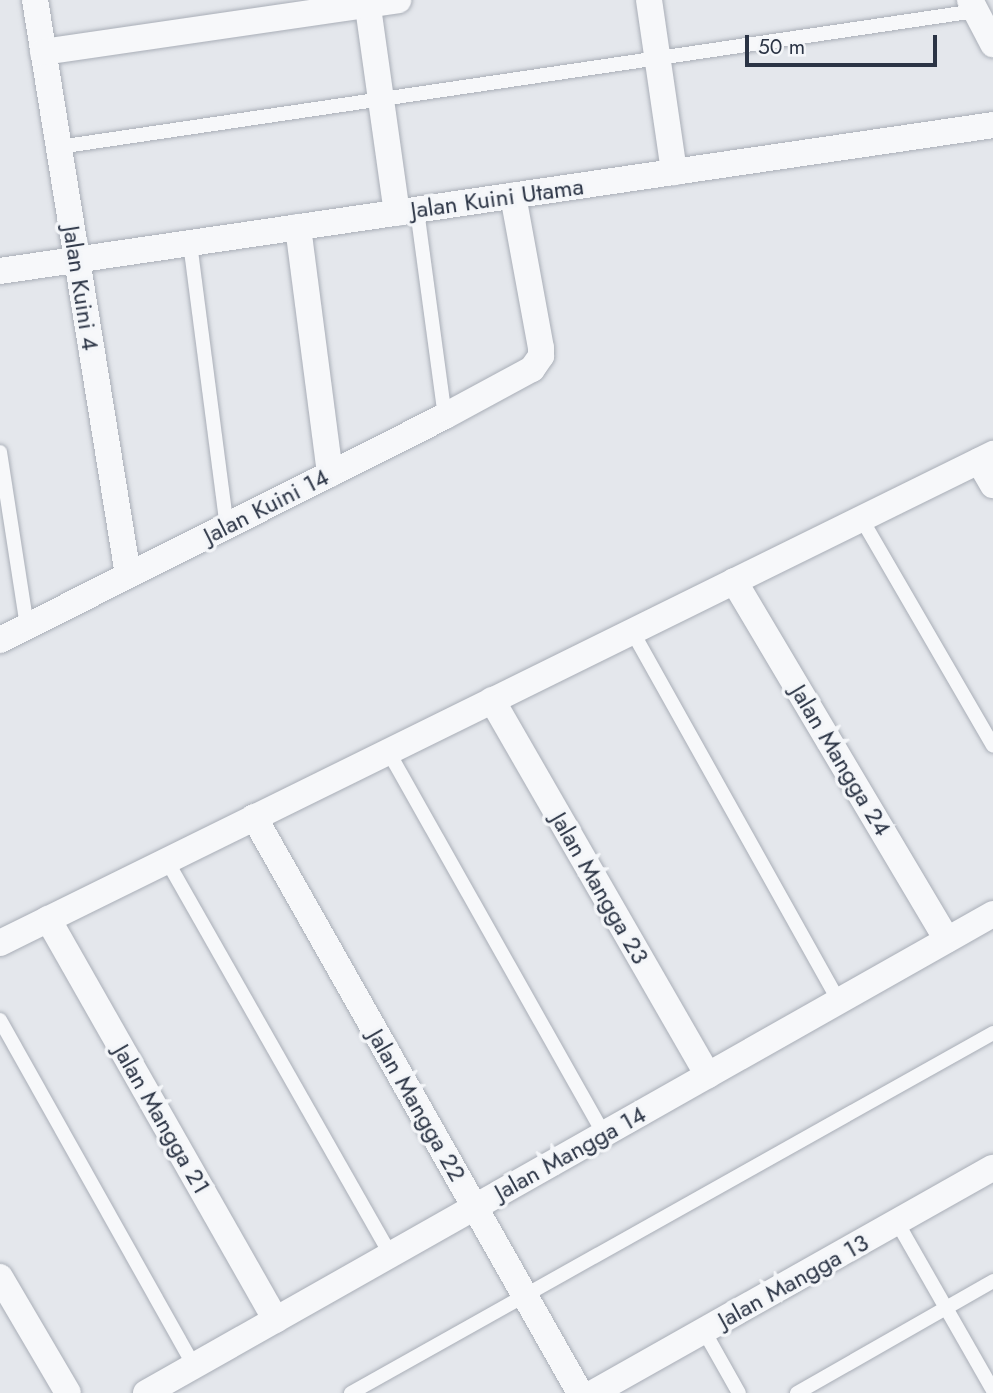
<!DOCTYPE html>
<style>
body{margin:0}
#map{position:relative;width:993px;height:1393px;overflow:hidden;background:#e4e7ec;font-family:Jost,sans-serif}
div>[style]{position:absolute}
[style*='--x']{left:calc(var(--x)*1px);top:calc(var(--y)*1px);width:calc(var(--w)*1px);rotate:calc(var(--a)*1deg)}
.roads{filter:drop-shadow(0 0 2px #a9aeb7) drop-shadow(0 0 2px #a9aeb7)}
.lane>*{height:14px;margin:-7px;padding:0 7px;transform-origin:7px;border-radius:7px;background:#f7f8fa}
.street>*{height:26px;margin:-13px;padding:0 13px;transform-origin:13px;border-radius:13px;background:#f7f8fa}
span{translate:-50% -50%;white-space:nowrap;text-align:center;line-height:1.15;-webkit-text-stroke:7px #f4f6f9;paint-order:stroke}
.street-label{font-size:24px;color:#2b3445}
.scale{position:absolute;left:745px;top:35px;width:192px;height:32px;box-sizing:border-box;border:4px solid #2b3445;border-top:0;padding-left:9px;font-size:21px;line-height:24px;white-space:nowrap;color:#2b3445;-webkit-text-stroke:5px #f4f6f9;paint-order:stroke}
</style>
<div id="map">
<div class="roads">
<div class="lane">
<i style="--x:59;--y:147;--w:927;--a:-8.44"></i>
<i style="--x:417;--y:210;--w:208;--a:82.3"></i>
<i style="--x:190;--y:243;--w:285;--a:82.6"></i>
<i style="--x:0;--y:452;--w:176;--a:81.2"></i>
<i style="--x:861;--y:518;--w:263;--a:59.9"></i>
<i style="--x:632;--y:631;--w:424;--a:60.8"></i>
<i style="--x:388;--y:751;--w:440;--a:60.6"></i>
<i style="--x:167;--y:861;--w:453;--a:60.4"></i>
<i style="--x:0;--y:1020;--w:397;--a:60.7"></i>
<i style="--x:897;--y:1222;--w:193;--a:60.3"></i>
<i style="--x:704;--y:1331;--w:71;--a:60.6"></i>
<i style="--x:351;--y:1393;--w:736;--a:-29.28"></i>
<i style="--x:797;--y:1393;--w:226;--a:-29.7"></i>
</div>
<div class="street">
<i style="--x:35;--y:0;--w:582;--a:80.81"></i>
<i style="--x:367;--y:0;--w:215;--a:82"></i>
<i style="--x:649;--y:0;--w:174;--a:81.7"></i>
<i style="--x:970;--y:0;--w:50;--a:62.4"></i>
<i style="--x:43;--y:52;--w:359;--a:-8.3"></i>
<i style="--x:298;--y:227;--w:249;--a:82.6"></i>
<i style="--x:0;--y:271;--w:1004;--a:-8.36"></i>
<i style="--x:979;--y:461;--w:28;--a:60"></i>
<i style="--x:734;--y:581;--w:417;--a:59.3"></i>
<i style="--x:0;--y:640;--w:498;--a:-26.7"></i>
<i style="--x:445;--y:416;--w:99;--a:-28.4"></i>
<i style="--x:532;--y:369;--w:16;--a:-55"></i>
<i style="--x:541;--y:356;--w:8;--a:-90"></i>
<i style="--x:541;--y:348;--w:155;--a:-100.4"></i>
<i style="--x:492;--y:700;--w:433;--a:60.1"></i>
<i style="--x:254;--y:817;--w:662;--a:60.49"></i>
<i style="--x:48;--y:919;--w:461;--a:60.4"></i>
<i style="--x:0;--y:943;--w:1107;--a:-26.22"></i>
<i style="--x:0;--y:1277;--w:134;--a:59.6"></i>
<i style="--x:146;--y:1393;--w:973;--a:-29.49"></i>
<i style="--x:593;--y:1393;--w:459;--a:-29.4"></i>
</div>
</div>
<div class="street-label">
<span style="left:497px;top:198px;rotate:-8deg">Jalan Kuini Utama</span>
<span style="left:81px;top:288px;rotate:81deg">Jalan Kuini 4</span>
<span style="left:266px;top:506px;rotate:-27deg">Jalan Kuini 14</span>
<span style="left:841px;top:760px;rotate:59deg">Jalan Mangga 24</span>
<span style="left:600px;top:888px;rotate:60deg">Jalan Mangga 23</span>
<span style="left:417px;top:1105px;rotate:60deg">Jalan Mangga 22</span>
<span style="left:162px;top:1119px;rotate:60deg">Jalan Mangga 21</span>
<span style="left:570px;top:1153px;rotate:-29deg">Jalan Mangga 14</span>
<span style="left:793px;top:1281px;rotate:-29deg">Jalan Mangga 13</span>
</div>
<div class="scale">50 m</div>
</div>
